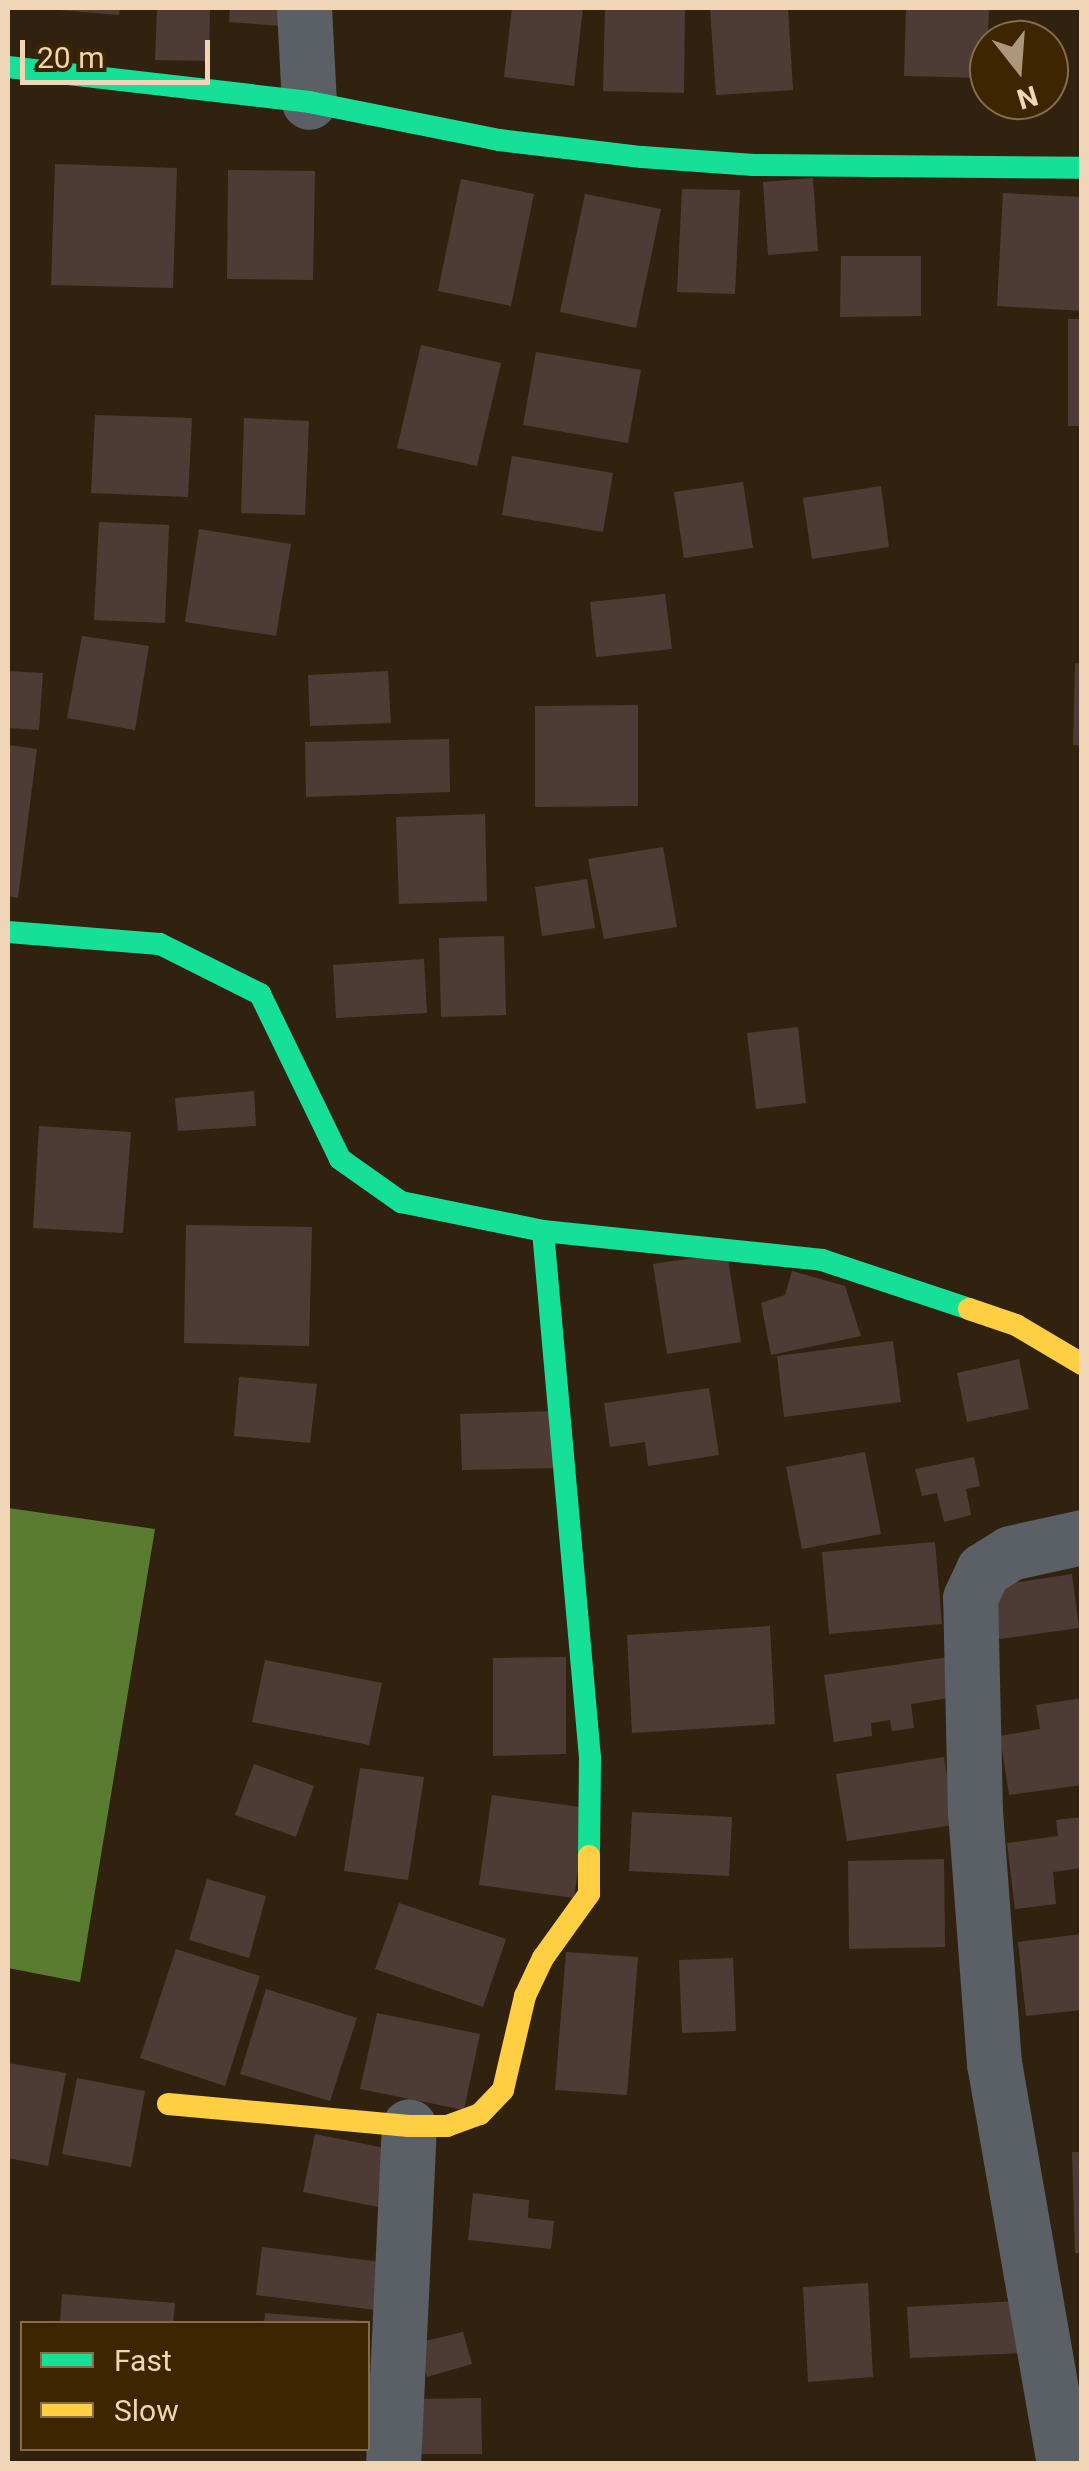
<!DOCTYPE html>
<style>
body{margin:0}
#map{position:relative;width:1089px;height:2471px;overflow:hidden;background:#30220f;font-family:Roboto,sans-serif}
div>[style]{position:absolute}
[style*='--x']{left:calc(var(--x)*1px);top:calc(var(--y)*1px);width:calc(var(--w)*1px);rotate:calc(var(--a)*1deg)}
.water>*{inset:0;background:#5a7c31}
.building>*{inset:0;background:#4f3b35}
.street>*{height:55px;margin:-27.5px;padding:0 27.5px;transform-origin:27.5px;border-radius:27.5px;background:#5a6066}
.fast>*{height:22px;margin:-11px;padding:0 11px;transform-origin:11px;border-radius:11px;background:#16e098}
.slow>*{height:22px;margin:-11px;padding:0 11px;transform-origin:11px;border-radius:11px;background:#ffcf43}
span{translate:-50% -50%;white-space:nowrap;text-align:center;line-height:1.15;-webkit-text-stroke:10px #3d2501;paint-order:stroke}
.frame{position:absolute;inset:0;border:10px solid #f0d6b7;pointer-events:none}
.legend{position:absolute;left:20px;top:2321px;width:350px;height:130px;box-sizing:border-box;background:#3d2501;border:2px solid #856c4a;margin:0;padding:12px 18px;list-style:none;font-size:30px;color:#f0d6b7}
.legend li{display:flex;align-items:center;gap:20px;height:50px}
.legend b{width:50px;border:2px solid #856c4a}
.north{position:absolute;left:969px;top:20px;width:100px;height:100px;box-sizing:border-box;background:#3d2501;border:2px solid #856c4a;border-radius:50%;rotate:163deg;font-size:28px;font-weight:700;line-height:40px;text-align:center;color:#f0d6b7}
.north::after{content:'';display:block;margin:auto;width:35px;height:45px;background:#ad977c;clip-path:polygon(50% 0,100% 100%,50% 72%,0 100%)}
.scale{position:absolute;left:20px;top:40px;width:190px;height:45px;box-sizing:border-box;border:5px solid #f0d6b7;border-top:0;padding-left:12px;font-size:30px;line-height:35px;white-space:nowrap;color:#f0d6b7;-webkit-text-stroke:8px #3d2501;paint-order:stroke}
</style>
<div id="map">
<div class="water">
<i style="clip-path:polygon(8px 1508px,155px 1529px,80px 1982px,8px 1968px)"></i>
</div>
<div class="building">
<i style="clip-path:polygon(35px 8px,120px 8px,119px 15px)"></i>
<i style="clip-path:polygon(157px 8px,210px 8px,209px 61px,155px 60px)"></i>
<i style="clip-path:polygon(230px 8px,283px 8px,282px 26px,229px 22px)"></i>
<i style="clip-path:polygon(512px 8px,583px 8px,574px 86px,504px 77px)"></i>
<i style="clip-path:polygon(605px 8px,685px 8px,684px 93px,603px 91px)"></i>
<i style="clip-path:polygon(710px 8px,788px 8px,793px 90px,716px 95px)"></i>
<i style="clip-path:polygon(906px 8px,989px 8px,986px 78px,904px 76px)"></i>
<i style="clip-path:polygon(55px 164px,177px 168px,173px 288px,51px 285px)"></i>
<i style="clip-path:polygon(228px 170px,315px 171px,313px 280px,227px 279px)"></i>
<i style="clip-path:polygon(813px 178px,818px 251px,768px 255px,763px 182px)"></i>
<i style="clip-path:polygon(461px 179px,534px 194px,511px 306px,438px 291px)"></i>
<i style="clip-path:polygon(682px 189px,740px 190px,735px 294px,677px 292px)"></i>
<i style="clip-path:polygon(1003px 193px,1082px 197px,1082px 311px,997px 306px)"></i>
<i style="clip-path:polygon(585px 194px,661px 209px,636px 328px,560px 312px)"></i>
<i style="clip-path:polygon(841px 256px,921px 256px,921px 316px,840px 317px)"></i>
<i style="clip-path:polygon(1068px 319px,1082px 319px,1082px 426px,1068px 426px)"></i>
<i style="clip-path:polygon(421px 345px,501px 363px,477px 466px,397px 448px)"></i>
<i style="clip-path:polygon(536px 352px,641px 370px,628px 443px,523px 425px)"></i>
<i style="clip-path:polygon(95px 415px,192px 418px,188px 497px,91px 493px)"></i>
<i style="clip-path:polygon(244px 418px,309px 421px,305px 515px,241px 513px)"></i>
<i style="clip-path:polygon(512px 456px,613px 473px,603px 532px,502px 515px)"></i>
<i style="clip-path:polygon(743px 482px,753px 548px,684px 558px,674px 492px)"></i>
<i style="clip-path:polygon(881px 486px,889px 547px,812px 559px,803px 498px)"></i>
<i style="clip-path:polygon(99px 522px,169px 525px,165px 623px,94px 620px)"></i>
<i style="clip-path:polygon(199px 529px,291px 544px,276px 636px,185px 622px)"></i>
<i style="clip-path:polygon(665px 594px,672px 649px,596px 657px,590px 602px)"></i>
<i style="clip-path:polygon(82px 636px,149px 646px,135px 730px,67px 718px)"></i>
<i style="clip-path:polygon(1075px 663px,1082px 664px,1082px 746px,1073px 745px)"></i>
<i style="clip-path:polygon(8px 671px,43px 673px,39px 730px,8px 728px)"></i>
<i style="clip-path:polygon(388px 671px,391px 723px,310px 726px,308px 675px)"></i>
<i style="clip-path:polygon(638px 705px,638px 806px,535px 807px,535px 706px)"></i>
<i style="clip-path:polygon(449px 739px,450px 792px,306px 797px,305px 742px)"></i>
<i style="clip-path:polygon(8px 745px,37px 749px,18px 898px,8px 896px)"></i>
<i style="clip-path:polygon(485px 814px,487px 901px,399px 904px,396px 817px)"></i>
<i style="clip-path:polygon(663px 847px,677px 927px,604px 939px,588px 859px)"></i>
<i style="clip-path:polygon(587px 879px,595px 928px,542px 936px,535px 887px)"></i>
<i style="clip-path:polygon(504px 936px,506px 1015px,441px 1017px,439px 938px)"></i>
<i style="clip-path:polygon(424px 959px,427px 1013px,336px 1018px,333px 965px)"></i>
<i style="clip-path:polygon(798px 1027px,806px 1103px,756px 1109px,747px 1033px)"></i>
<i style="clip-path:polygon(254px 1091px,256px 1126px,178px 1131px,175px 1098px)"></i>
<i style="clip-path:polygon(39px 1126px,131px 1132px,123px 1233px,33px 1228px)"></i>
<i style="clip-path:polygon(186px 1225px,312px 1227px,309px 1346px,184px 1343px)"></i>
<i style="clip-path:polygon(727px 1253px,741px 1342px,667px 1354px,653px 1264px)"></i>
<i style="clip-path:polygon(792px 1271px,845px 1286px,861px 1336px,771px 1355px,761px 1303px,785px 1295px)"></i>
<i style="clip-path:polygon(893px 1341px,901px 1402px,784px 1417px,777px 1356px)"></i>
<i style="clip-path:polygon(1019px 1359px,1029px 1409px,967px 1422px,957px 1373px)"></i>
<i style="clip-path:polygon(239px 1377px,317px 1384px,310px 1443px,234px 1436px)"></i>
<i style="clip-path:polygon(709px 1388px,719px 1455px,648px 1466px,645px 1442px,610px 1447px,604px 1403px)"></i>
<i style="clip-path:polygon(554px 1411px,556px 1468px,462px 1470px,460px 1414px)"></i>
<i style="clip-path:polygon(865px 1452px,881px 1534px,802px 1549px,786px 1467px)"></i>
<i style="clip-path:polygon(974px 1457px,980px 1486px,966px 1489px,971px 1515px,944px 1522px,937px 1493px,922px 1496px,915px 1469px)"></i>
<i style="clip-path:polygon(935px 1542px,942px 1624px,829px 1634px,822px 1552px)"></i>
<i style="clip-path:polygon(1072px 1574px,1079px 1628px,999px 1639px,992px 1586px)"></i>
<i style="clip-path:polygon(770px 1626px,775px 1724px,632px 1733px,627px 1635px)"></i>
<i style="clip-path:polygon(566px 1657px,566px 1754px,493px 1756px,493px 1658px)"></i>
<i style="clip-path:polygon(949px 1657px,955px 1697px,911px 1704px,914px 1728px,892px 1731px,890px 1720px,871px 1723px,872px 1736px,834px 1742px,824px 1675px)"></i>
<i style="clip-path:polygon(265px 1660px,382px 1683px,369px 1745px,252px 1722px)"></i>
<i style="clip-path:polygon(1082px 1698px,1082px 1785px,1009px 1795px,1000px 1736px,1040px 1729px,1036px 1705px)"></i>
<i style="clip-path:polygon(944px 1757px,954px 1825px,847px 1841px,836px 1774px)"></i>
<i style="clip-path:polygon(254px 1764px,314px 1786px,296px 1837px,235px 1815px)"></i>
<i style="clip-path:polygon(360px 1768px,424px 1777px,408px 1880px,344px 1871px)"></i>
<i style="clip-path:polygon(492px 1795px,587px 1808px,574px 1898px,479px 1885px)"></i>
<i style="clip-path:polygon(632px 1812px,732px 1817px,729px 1876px,629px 1871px)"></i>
<i style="clip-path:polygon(1082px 1817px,1082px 1868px,1053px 1872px,1056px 1904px,1015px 1909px,1007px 1843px,1058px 1836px,1056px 1820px)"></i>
<i style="clip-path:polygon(944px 1859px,945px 1947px,849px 1949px,848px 1861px)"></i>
<i style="clip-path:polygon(207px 1879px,266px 1896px,249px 1958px,189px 1940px)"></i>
<i style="clip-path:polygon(399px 1903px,506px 1939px,483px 2007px,375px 1969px)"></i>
<i style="clip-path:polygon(1082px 1934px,1082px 2010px,1026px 2016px,1018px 1942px)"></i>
<i style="clip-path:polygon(176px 1949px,260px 1976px,225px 2086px,140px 2058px)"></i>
<i style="clip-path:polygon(566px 1952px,638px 1957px,627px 2095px,555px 2090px)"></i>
<i style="clip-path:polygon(733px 1958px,736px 2031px,682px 2033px,679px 1960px)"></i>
<i style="clip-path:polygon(266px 1989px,357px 2018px,330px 2101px,240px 2074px)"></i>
<i style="clip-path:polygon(377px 2013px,480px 2034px,464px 2110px,360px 2089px)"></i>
<i style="clip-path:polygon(8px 2063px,66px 2073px,48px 2166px,8px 2158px)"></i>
<i style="clip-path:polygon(77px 2078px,145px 2091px,131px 2167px,62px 2154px)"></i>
<i style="clip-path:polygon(315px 2134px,400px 2151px,388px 2209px,303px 2192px)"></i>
<i style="clip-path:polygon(1072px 2152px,1082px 2152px,1082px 2253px,1075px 2253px)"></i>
<i style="clip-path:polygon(473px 2193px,529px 2200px,528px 2218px,554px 2221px,551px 2249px,468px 2240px)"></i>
<i style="clip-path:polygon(262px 2247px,381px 2262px,376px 2310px,256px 2295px)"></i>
<i style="clip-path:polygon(868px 2283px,873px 2377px,808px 2382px,803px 2287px)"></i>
<i style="clip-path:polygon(62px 2294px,175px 2303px,173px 2324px,60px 2324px)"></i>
<i style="clip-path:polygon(1018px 2301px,1021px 2353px,910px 2358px,907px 2307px)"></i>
<i style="clip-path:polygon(265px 2313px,362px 2321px,362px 2324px,264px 2324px)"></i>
<i style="clip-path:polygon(463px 2332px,472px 2364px,427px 2377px,417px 2343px)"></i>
<i style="clip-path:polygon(481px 2398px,482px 2454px,420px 2454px,420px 2399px)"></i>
</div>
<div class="street">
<i style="--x:304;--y:8;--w:94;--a:87"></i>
<i style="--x:393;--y:2464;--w:338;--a:-87.3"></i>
<i style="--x:1064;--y:2464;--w:406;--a:-99.9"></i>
<i style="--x:994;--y:2064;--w:253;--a:-94.3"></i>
<i style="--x:975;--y:1812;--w:214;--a:-91.3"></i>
<i style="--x:970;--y:1598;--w:31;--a:-65"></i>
<i style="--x:983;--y:1570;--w:32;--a:-32"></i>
<i style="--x:1010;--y:1553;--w:74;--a:-12.5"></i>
</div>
<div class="fast">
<i style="--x:8;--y:67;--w:303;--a:6.6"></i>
<i style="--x:309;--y:102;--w:194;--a:11.3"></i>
<i style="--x:499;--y:140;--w:144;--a:6.8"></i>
<i style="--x:642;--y:157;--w:112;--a:4.1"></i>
<i style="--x:754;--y:165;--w:328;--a:0.5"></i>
<i style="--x:8;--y:932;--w:152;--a:4.5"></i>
<i style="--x:160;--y:944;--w:112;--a:26.6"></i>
<i style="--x:260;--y:994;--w:183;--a:64.1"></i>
<i style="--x:340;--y:1159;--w:75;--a:35.2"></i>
<i style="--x:401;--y:1202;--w:145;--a:11.5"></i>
<i style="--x:543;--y:1231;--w:281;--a:5.9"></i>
<i style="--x:822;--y:1260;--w:155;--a:18.4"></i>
<i style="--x:543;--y:1231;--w:529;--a:84.9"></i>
<i style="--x:590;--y:1758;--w:98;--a:90.6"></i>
</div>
<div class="slow">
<i style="--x:969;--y:1309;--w:50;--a:18.8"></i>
<i style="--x:1016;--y:1325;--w:77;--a:30.6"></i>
<i style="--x:168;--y:2104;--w:242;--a:5.2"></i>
<i style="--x:409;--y:2126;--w:38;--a:0"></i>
<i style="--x:447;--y:2126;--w:35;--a:-20"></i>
<i style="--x:480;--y:2114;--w:33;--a:-46"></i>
<i style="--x:503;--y:2090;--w:97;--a:-76.8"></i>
<i style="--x:525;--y:1996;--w:42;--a:-64.7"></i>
<i style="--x:543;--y:1958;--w:79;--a:-54.3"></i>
<i style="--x:589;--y:1894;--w:38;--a:-90"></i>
</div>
<div class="frame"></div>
<ul class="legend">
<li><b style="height:12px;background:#16e098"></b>Fast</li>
<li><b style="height:12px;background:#ffcf43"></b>Slow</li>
</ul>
<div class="north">N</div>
<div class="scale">20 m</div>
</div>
